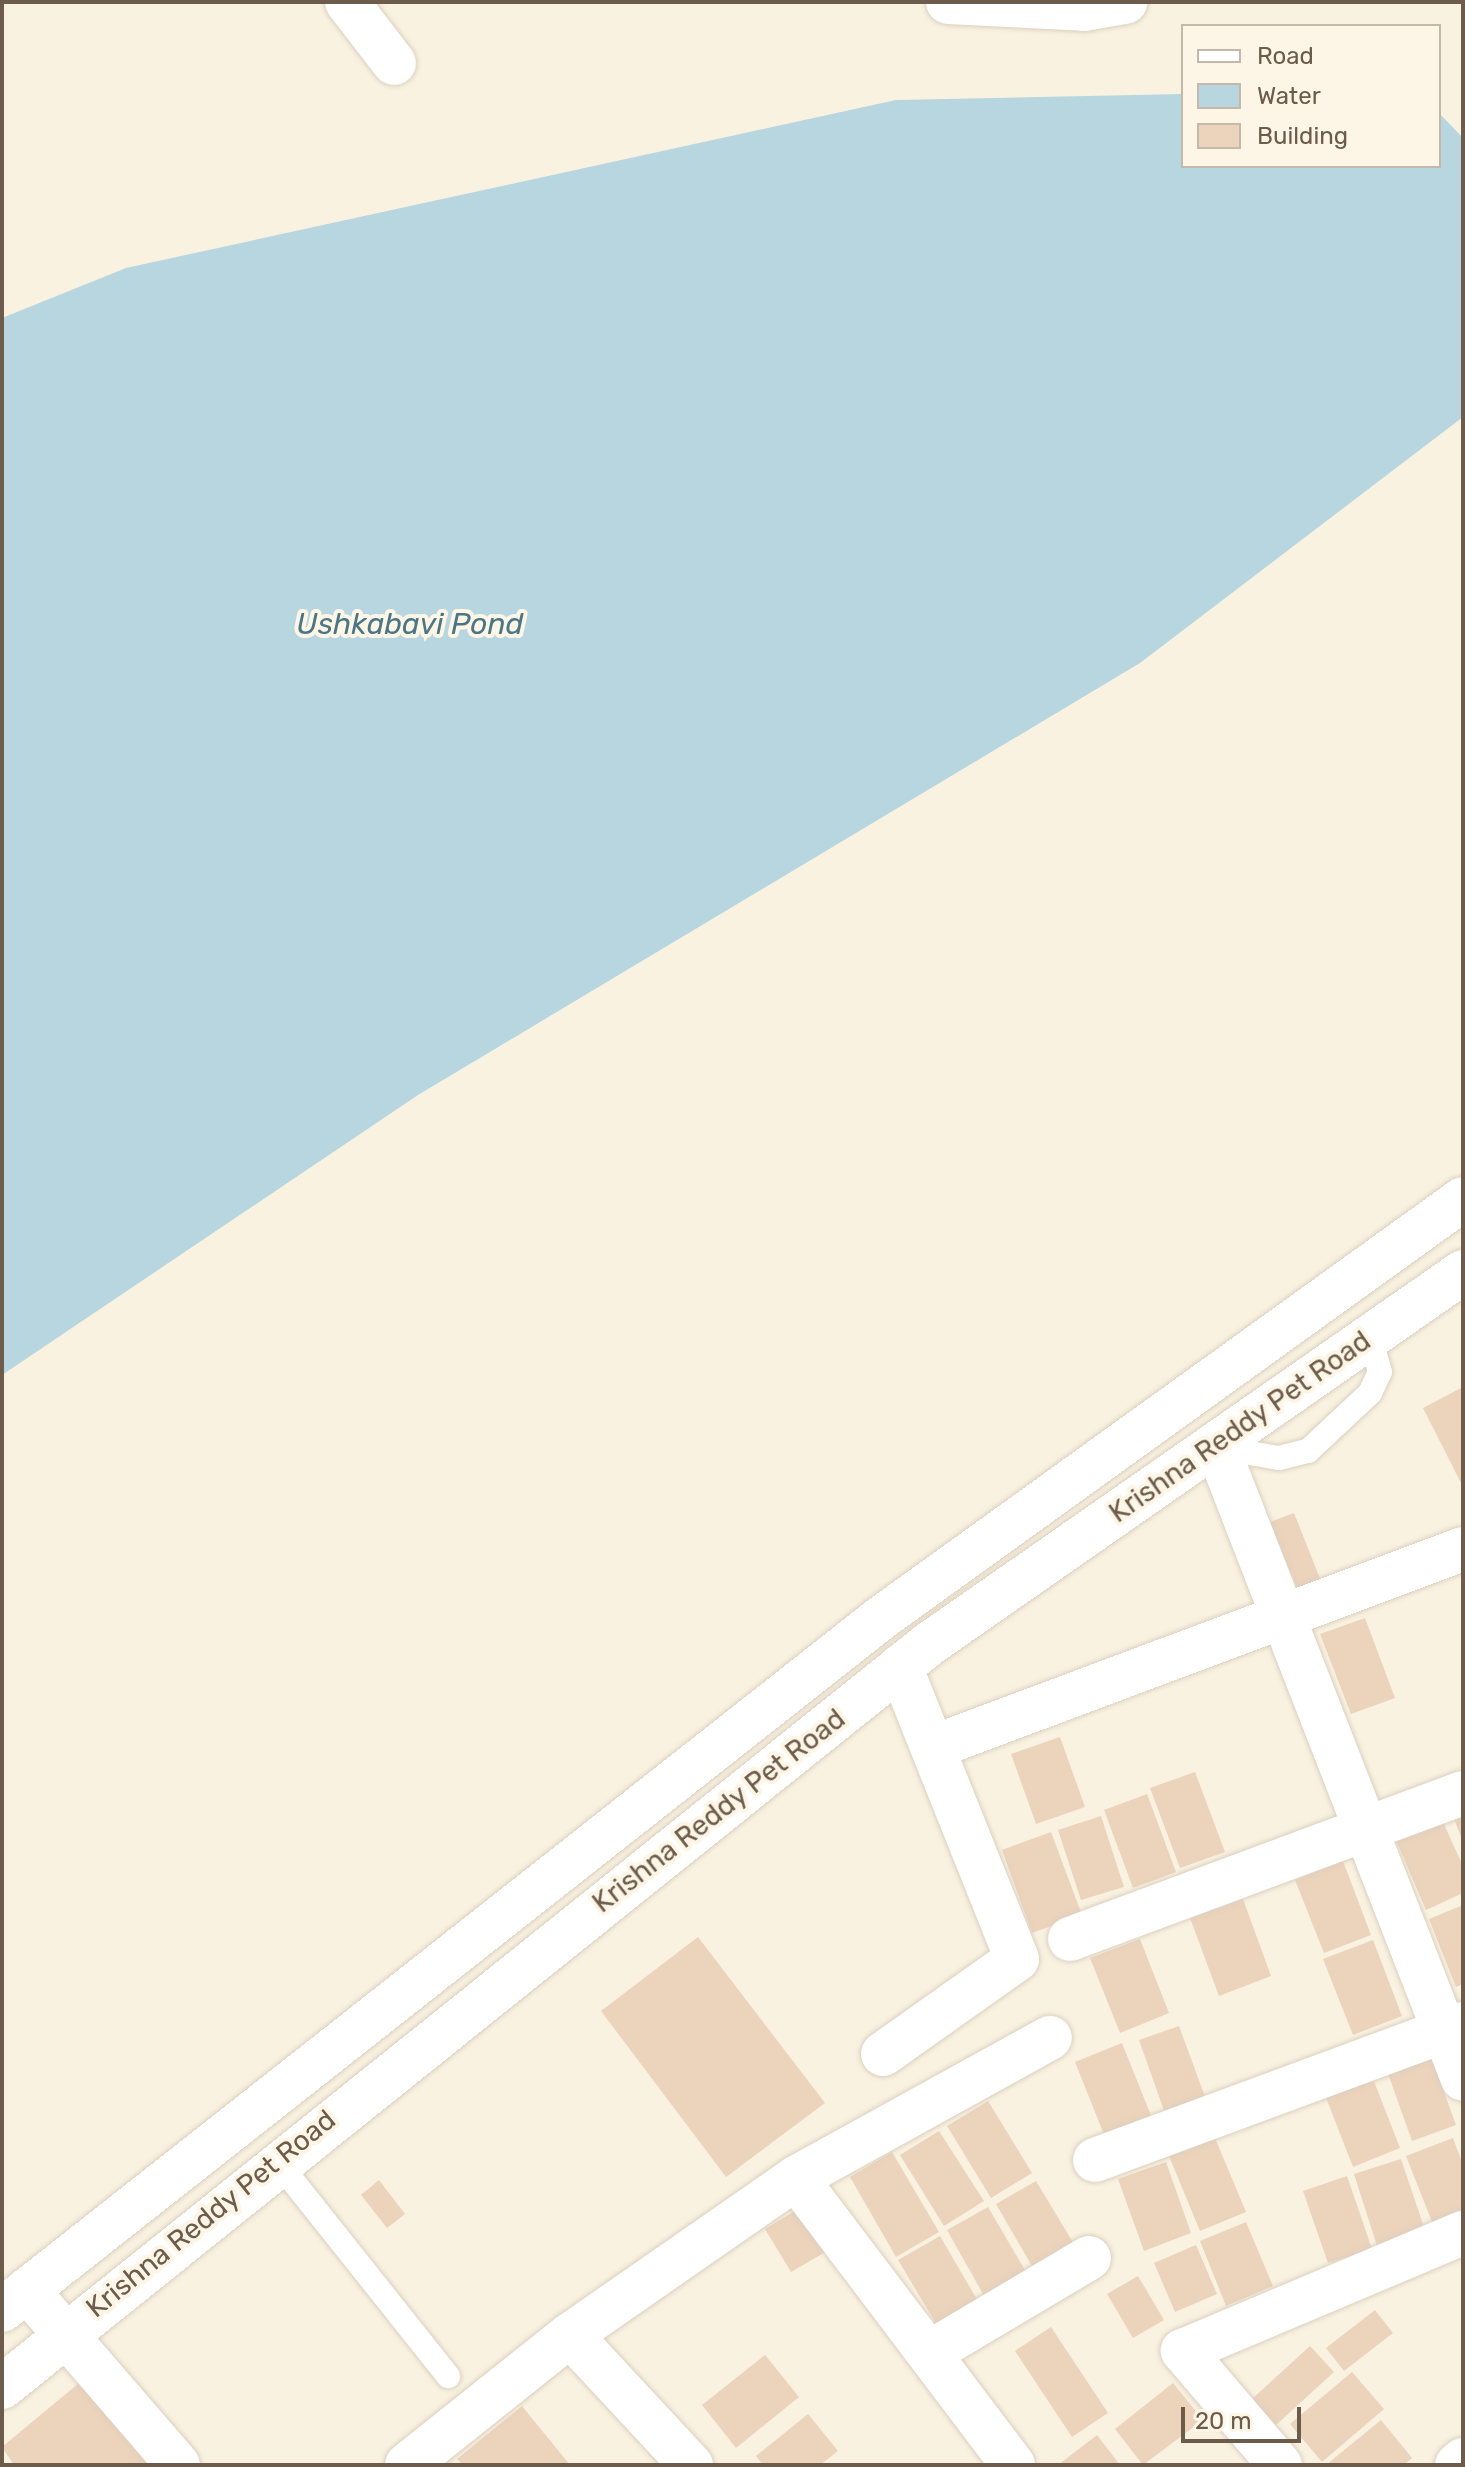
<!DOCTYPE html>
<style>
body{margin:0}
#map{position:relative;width:1465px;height:2467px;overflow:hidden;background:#f9f2e1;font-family:Rubik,sans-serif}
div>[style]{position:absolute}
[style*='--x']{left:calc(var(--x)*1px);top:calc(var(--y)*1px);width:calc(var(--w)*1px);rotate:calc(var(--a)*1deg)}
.water>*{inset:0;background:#b8d6e0}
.building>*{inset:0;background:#ebd3bc}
.roads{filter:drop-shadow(0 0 2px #dccfbe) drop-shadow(0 0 2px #dccfbe)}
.service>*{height:24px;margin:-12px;padding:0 12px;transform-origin:12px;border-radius:12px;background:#fff}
.minor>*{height:44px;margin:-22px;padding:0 22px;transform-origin:22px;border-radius:22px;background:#fff}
.secondary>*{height:44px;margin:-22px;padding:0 22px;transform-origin:22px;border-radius:22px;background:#fff}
span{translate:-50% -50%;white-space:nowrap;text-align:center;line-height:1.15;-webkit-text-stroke:8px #fdf6e7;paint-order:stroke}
.street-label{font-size:28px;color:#6d5b4b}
.water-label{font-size:30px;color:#4b7685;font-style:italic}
.frame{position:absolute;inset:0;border:4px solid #6d5b4b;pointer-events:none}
.legend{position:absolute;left:1181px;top:24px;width:260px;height:144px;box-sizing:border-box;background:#fdf6e7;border:2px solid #c3b8a9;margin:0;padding:10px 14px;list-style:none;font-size:24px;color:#6d5b4b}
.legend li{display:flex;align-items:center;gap:16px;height:40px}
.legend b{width:40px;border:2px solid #c3b8a9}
.scale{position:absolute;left:1181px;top:2407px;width:120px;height:36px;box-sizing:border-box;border:4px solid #6d5b4b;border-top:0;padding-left:10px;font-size:24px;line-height:28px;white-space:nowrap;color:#6d5b4b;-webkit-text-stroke:6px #fdf6e7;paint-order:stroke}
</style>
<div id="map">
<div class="water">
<i style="clip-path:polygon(1183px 94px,1183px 166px,1439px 166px,1439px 113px,1463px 138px,1463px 417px,1140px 663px,418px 1095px,2px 1375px,2px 318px,126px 268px,896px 100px)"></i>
</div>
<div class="building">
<i style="clip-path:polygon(1463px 1387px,1463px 1487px,1423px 1408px)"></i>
<i style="clip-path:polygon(1294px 1513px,1323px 1586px,1300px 1595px,1270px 1522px)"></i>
<i style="clip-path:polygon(1365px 1618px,1395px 1698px,1351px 1714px,1320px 1634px)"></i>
<i style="clip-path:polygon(1060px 1737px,1085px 1807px,1036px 1824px,1011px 1754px)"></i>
<i style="clip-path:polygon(1195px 1772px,1225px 1852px,1180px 1868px,1150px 1788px)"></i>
<i style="clip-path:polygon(1147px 1794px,1176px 1872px,1133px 1888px,1104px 1810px)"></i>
<i style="clip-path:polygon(1463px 1812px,1463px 1842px,1453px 1816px)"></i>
<i style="clip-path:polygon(1101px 1816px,1124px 1887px,1081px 1900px,1058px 1830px)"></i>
<i style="clip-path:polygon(1442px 1820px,1463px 1866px,1463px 1893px,1426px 1910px,1396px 1840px)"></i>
<i style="clip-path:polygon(1051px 1832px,1082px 1915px,1032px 1933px,1002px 1850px)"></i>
<i style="clip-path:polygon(1343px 1861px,1371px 1935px,1324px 1953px,1295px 1880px)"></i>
<i style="clip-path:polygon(1243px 1899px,1271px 1976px,1219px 1996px,1190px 1918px)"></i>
<i style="clip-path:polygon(1463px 1905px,1463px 1984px,1456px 1987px,1429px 1919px)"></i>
<i style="clip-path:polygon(698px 1937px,825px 2103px,726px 2177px,601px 2011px)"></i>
<i style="clip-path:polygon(1140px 1939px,1169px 2013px,1120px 2033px,1090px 1958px)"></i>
<i style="clip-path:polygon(1373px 1940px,1402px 2016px,1353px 2035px,1323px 1959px)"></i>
<i style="clip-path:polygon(1179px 2026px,1208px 2105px,1167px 2119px,1139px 2040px)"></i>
<i style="clip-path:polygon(1122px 2043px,1152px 2118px,1105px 2137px,1075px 2062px)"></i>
<i style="clip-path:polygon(1431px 2056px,1456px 2125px,1412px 2141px,1387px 2071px)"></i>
<i style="clip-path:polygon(1372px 2076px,1400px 2148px,1353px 2167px,1325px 2095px)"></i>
<i style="clip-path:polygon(988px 2101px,1032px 2173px,991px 2198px,947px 2126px)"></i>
<i style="clip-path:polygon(939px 2131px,984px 2201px,944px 2226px,900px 2155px)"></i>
<i style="clip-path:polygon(1215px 2138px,1246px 2212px,1200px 2231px,1169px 2156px)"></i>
<i style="clip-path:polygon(1453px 2138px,1463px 2165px,1463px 2215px,1434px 2227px,1406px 2156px)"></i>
<i style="clip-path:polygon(892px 2152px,939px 2232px,896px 2257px,850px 2177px)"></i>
<i style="clip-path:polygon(1401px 2159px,1426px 2233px,1378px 2249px,1354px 2174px)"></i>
<i style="clip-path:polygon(1166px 2162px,1191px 2233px,1144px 2251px,1118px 2179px)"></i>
<i style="clip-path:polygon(1347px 2176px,1372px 2249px,1328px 2263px,1303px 2191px)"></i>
<i style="clip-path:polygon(379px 2180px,405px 2214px,387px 2228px,361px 2195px)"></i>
<i style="clip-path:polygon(1036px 2181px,1077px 2249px,1036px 2273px,996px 2204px)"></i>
<i style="clip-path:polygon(808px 2203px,834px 2247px,791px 2272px,765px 2229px)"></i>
<i style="clip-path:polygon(988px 2207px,1029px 2277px,987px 2301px,947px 2230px)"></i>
<i style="clip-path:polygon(1246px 2222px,1273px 2286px,1226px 2306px,1200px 2241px)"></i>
<i style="clip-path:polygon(940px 2236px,982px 2308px,941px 2332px,898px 2260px)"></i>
<i style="clip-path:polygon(1196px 2245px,1217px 2294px,1175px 2312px,1154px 2263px)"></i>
<i style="clip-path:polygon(1138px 2276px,1164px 2320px,1133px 2338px,1107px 2294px)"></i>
<i style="clip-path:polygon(1375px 2310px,1393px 2333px,1344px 2371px,1326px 2348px)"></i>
<i style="clip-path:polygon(1051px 2327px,1108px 2413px,1072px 2437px,1015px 2351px)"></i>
<i style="clip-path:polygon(1310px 2346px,1334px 2372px,1276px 2425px,1252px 2399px)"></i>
<i style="clip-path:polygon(765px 2355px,799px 2397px,736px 2448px,702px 2405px)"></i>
<i style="clip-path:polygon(1352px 2372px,1384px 2409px,1322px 2462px,1290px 2424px)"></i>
<i style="clip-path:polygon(79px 2383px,148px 2465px,14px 2465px,2px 2447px)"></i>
<i style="clip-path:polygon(1173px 2383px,1203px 2420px,1143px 2465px,1115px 2429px)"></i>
<i style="clip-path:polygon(522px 2406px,570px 2465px,463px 2465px,457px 2459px)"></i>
<i style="clip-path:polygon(808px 2414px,838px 2451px,820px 2465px,763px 2465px,756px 2456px)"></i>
<i style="clip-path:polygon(1381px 2420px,1412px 2458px,1404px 2465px,1326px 2465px)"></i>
<i style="clip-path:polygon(1097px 2435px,1120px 2465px,1058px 2465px)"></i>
</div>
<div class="roads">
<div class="service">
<i style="--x:1228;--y:1436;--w:28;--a:38"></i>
<i style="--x:1250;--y:1453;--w:29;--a:10"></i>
<i style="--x:1279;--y:1458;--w:30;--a:-14"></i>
<i style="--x:1308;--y:1451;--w:85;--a:-43.1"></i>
<i style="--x:1370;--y:1393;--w:23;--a:-65"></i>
<i style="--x:1380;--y:1372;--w:37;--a:-106"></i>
<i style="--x:277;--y:2161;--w:275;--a:51.5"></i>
</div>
<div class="minor">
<i style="--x:347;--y:2;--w:77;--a:52.4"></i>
<i style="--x:948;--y:2;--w:136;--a:2.9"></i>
<i style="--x:1084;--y:9;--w:42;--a:-9.7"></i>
<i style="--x:1216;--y:1444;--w:681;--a:68.75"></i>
<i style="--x:955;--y:1739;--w:542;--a:-20.51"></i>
<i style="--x:1070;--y:1939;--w:419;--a:-20.4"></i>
<i style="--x:883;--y:2054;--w:164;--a:-35.3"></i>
<i style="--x:1017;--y:1959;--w:315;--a:-111.8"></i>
<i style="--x:1095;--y:2160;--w:392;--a:-20.3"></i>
<i style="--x:796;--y:2178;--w:360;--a:52.9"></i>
<i style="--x:27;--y:2290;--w:231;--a:49.2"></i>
<i style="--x:570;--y:2335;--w:178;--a:47.1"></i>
<i style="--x:929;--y:2353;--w:186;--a:-30.7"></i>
<i style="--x:407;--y:2465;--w:208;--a:-38.6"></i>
<i style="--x:570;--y:2335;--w:275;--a:-34.8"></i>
<i style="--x:796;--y:2178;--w:290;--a:-28.9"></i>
<i style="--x:1280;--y:2465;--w:150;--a:-130.4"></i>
<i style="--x:1183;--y:2351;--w:304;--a:-22.9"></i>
<i style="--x:1457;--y:2465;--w:8;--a:-40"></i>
</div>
<div class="secondary">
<i style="--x:2;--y:2310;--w:1119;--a:-38.21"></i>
<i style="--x:881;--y:1618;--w:717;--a:-35.75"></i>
<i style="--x:2;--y:2387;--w:1188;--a:-38.71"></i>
<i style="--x:929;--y:1644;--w:651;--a:-34.86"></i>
</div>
</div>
<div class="street-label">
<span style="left:1240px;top:1427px;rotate:-35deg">Krishna Reddy Pet Road</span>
<span style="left:719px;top:1811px;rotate:-38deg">Krishna Reddy Pet Road</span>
<span style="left:211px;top:2214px;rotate:-39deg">Krishna Reddy Pet Road</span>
</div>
<div class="water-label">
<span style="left:410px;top:624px">Ushkabavi Pond</span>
</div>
<div class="frame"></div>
<ul class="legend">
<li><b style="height:10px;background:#fff"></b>Road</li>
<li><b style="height:22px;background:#b8d6e0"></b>Water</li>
<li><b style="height:22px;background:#ebd3bc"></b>Building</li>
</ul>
<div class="scale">20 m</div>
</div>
